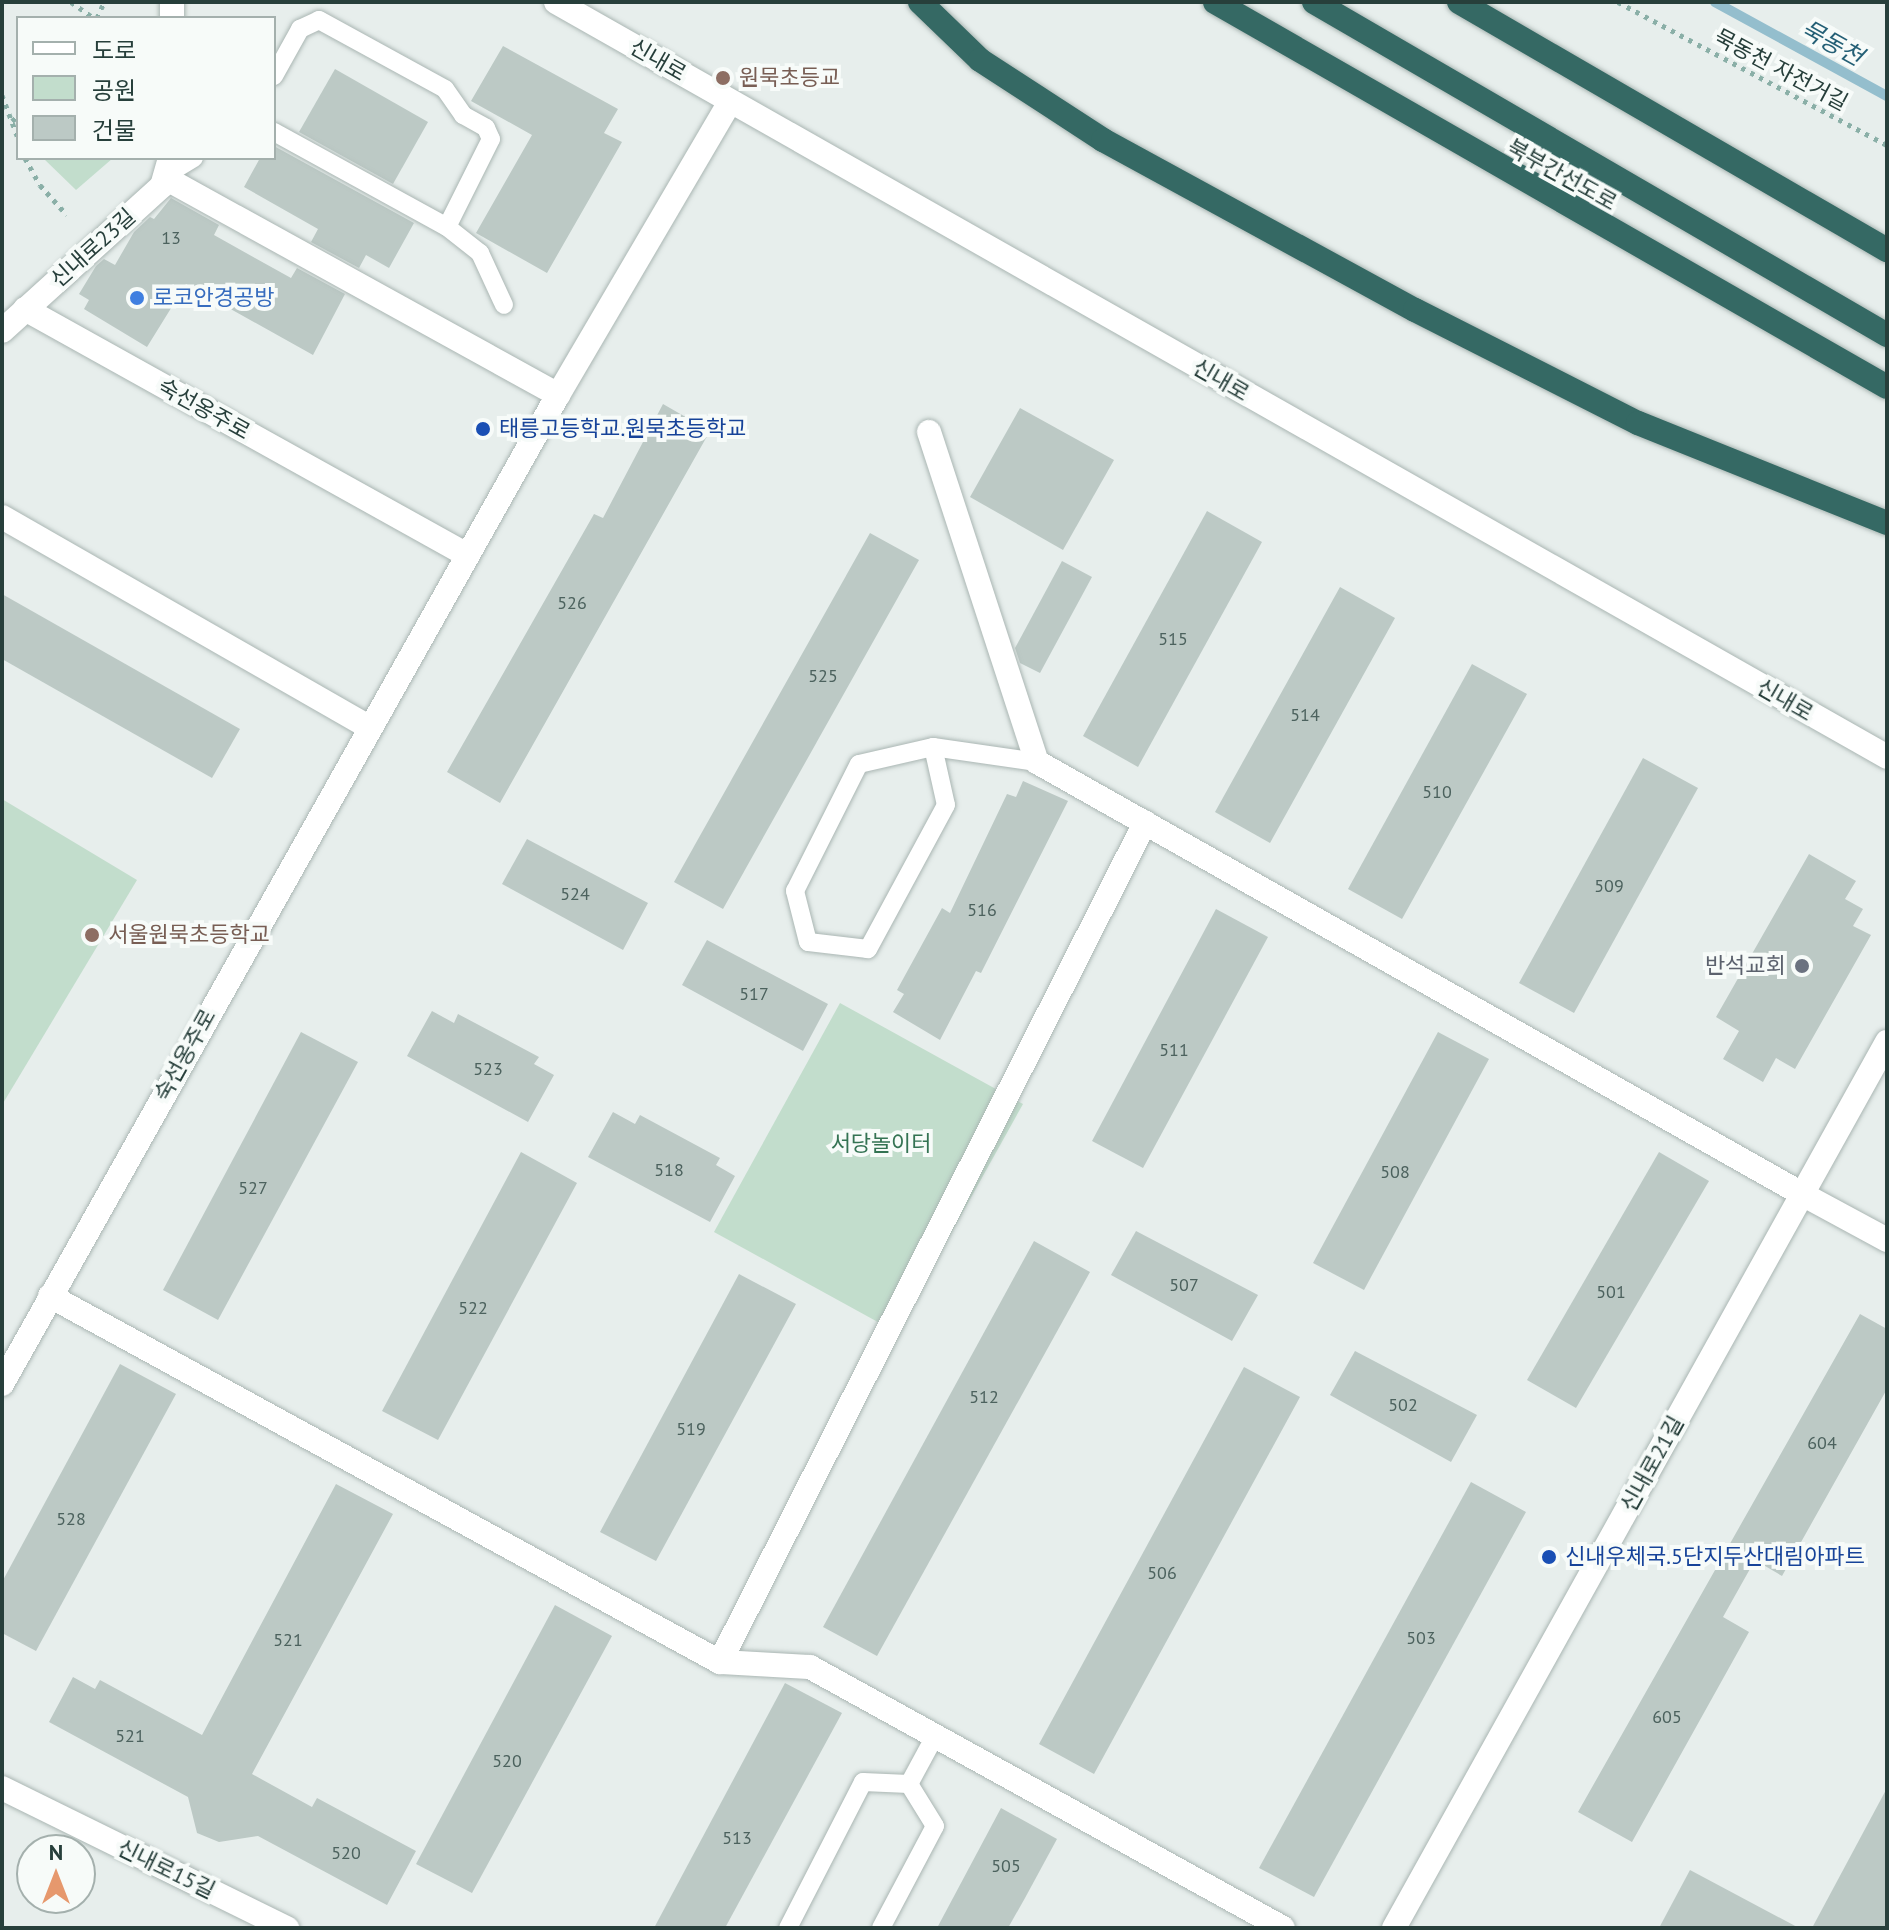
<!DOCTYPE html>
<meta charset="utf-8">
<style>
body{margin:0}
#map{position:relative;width:1889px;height:1930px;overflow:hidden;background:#e7eeec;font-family:"PT Sans","Noto Sans KR",sans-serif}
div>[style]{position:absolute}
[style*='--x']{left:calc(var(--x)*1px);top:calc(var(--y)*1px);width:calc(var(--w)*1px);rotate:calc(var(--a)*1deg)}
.green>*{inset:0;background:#c2ddcc}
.stream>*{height:10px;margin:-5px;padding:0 5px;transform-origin:5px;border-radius:5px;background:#94becd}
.building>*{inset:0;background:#bcc9c5}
.path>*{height:5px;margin-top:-2.5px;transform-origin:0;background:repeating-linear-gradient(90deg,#8aafa7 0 4px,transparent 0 10px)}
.roads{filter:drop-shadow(0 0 2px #aab6b3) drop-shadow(0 0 2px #aab6b3)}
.lane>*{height:18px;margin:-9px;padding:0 9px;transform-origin:9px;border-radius:9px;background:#fff}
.street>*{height:24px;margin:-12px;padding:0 12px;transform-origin:12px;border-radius:12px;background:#fff}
.secondary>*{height:24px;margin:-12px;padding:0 12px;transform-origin:12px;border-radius:12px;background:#fff}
.highway>*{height:24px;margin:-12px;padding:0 12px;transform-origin:12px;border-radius:12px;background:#356964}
.dots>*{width:22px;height:22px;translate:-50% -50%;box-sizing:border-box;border:4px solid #f7fbf9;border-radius:50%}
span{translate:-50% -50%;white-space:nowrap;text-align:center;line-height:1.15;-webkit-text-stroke:8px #f7fbf9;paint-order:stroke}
.number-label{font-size:18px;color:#4c625e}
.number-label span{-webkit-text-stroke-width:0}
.street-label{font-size:22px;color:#273f3b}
.education-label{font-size:22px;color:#785e54}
.left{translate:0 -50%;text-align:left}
.shop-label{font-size:22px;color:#366cbe}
.transit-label{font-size:22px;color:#164399}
.worship-label{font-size:22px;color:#5b616d}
.right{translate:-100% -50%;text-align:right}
.park-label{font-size:22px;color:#347353}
.water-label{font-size:24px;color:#256076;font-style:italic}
.frame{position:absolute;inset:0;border:4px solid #273f3b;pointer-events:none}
.legend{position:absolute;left:16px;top:16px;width:260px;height:144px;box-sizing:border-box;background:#f7fbf9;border:2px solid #a4b0ad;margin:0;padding:10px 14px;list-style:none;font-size:24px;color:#273f3b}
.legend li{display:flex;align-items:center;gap:16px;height:40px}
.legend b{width:40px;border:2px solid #a4b0ad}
.north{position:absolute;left:16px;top:1834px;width:80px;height:80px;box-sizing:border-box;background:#f7fbf9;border:2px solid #a4b0ad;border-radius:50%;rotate:0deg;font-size:22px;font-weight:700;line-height:32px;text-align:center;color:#273f3b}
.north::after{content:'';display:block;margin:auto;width:28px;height:36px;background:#e6986d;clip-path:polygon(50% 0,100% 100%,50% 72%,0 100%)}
</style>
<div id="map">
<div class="green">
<i style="clip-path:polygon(43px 158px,113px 158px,76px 190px)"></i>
<i style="clip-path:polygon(2px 799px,137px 880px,2px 1105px)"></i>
<i style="clip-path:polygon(840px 1003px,1023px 1104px,896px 1332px,714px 1232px)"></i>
</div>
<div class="stream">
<i style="--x:1715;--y:2;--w:196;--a:28.7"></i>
</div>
<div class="building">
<i style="clip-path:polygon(503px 46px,618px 109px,604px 133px,622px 142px,547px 273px,476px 233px,532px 135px,471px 101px)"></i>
<i style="clip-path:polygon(335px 69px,428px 122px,393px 184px,299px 132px)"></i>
<i style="clip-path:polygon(274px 146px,414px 223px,389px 268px,366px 255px,359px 268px,311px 242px,318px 229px,244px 187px,260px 158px,274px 158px)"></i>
<i style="clip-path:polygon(171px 198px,219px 225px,214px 235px,255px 258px,291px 278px,297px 268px,345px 294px,313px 355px,186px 284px,147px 347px,84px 309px,89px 300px,79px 294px,96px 266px,104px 259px,115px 265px,134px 232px,150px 217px,154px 219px)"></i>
<i style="clip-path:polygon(663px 404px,710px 431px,500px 803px,447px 772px,594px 514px,603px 518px)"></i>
<i style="clip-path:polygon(1020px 408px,1114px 460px,1063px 550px,970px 497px)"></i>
<i style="clip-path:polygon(1207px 511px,1262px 542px,1138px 767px,1083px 736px)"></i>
<i style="clip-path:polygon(870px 533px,919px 560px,723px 909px,674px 882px)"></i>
<i style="clip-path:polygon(1062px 561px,1092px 577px,1040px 673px,1020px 663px,1015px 648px)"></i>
<i style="clip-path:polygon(1340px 587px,1395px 618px,1270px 843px,1215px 812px)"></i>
<i style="clip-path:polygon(2px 594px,240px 729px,212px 778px,2px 659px)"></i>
<i style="clip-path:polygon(1472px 664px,1527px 694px,1402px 919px,1348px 889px)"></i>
<i style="clip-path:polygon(1643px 758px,1698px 788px,1574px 1013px,1519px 983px)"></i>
<i style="clip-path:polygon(1023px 781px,1068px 801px,981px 973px,976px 971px,940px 1040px,893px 1012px,904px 994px,897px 990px,942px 908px,950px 913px,1007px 794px,1016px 797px)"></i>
<i style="clip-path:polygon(527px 839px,648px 903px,623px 950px,502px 884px)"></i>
<i style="clip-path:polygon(1809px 854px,1856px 881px,1845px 899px,1863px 909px,1853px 926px,1871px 935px,1795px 1069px,1776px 1058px,1763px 1082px,1723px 1059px,1739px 1031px,1716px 1017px)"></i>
<i style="clip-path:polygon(1216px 909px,1268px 937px,1143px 1168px,1092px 1141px)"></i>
<i style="clip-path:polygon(707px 940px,828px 1004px,803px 1051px,682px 985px)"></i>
<i style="clip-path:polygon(432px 1011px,454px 1023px,458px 1014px,539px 1057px,534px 1064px,554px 1075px,528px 1122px,407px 1056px)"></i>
<i style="clip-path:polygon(301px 1032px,358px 1062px,218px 1320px,163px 1290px)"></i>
<i style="clip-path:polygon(1438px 1032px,1489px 1059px,1364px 1290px,1313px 1263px)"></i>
<i style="clip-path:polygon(613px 1112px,635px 1124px,640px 1115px,720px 1158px,716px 1165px,735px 1176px,710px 1222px,588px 1157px)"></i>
<i style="clip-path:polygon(521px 1152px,577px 1183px,438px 1440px,382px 1411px)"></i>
<i style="clip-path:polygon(1659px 1152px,1709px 1181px,1576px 1408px,1527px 1380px)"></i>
<i style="clip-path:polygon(1136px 1231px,1258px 1295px,1232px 1341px,1111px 1275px)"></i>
<i style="clip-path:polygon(1034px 1241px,1090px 1272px,877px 1656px,823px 1627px)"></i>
<i style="clip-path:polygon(739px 1274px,796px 1304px,656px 1561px,600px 1532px)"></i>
<i style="clip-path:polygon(1860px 1314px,1887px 1329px,1887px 1389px,1782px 1576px,1755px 1560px,1723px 1617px,1749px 1632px,1632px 1842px,1578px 1812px)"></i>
<i style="clip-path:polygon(1355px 1351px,1477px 1415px,1451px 1462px,1330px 1395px)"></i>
<i style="clip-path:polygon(120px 1364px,176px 1394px,36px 1651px,2px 1633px,2px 1582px)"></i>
<i style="clip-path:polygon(1244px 1367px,1300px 1397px,1094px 1774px,1039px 1744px)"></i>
<i style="clip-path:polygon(1471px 1482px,1526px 1512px,1314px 1897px,1259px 1868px)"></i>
<i style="clip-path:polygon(336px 1484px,393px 1514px,252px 1774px,312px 1807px,317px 1798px,416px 1851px,387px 1905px,258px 1836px,219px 1842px,197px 1833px,188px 1797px,49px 1722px,73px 1677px,95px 1689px,100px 1680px,202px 1735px)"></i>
<i style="clip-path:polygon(555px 1605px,612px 1636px,472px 1893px,416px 1864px)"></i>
<i style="clip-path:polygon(785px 1683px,842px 1713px,725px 1928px,654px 1928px)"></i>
<i style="clip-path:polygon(1887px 1788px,1887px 1928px,1812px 1928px)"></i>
<i style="clip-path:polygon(1001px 1808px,1057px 1839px,1025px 1898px,1008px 1928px,937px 1928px)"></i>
<i style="clip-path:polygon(1690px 1870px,1799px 1928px,1659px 1928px)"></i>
</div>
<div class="path">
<i style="--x:71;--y:2;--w:28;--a:35"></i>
<i style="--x:1618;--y:2;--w:305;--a:28"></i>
<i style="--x:97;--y:18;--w:17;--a:-66"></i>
<i style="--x:2;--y:95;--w:46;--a:69.6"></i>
<i style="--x:12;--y:121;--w:8;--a:-40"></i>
<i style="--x:25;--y:158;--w:31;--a:61"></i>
<i style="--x:40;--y:185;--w:40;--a:48"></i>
</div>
<div class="roads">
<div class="lane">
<i style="--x:274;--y:76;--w:54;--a:-61"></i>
<i style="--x:300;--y:29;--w:21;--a:-25"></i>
<i style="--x:319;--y:20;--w:144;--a:28.7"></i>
<i style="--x:445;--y:89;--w:32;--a:55"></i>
<i style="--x:463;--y:115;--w:26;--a:29"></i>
<i style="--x:486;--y:128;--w:12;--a:66"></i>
<i style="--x:491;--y:139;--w:98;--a:116.6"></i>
<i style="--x:447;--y:227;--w:197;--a:-151.2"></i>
<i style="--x:169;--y:173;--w:29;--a:-31"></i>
<i style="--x:447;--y:227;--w:42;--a:38.2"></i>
<i style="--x:480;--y:253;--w:57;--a:65.2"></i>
<i style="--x:933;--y:747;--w:59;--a:77.4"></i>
<i style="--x:946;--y:805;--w:164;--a:118.4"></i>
<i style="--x:868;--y:949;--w:60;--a:-173.3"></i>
<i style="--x:808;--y:942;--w:53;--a:-104.3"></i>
<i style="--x:795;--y:891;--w:142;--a:-63.3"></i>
<i style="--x:859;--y:764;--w:76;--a:-12.9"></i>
<i style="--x:933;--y:747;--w:105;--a:8.2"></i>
<i style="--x:909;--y:1784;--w:55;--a:-61.6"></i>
<i style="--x:788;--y:1928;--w:164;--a:-62.8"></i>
<i style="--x:863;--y:1782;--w:46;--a:2.5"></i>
<i style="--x:881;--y:1928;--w:115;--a:-62.1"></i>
<i style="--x:935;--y:1826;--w:49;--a:-121.8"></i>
</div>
<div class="street">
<i style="--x:167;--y:179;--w:447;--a:28.9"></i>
<i style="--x:25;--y:309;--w:506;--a:29.1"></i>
<i style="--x:929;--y:432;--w:347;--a:71.9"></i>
<i style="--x:1037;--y:762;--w:879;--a:29.45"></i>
<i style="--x:2;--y:517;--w:424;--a:29.8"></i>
<i style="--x:50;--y:1296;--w:763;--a:28.65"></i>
<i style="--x:720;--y:1662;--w:90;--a:3.2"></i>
<i style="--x:810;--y:1667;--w:540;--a:28.89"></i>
<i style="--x:720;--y:1662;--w:941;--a:-63.14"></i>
</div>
<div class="secondary">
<i style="--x:556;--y:2;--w:1530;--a:29.56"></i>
<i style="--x:172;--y:18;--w:16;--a:-90"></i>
<i style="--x:2;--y:331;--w:216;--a:-42.2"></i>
<i style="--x:162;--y:186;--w:29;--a:-74"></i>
<i style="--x:1802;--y:1194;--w:97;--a:28.4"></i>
<i style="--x:2;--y:1384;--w:1135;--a:-60.66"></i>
<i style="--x:558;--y:395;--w:340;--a:-59.6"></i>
<i style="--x:2;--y:1788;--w:318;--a:26.2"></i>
<i style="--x:1394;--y:1928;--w:1014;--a:-60.91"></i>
</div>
<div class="highway">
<i style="--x:920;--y:2;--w:83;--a:44"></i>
<i style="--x:980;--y:60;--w:147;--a:33"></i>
<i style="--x:1103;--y:140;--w:355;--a:28.6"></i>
<i style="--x:1415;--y:310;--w:250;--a:26.9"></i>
<i style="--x:1638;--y:423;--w:268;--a:21.9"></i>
<i style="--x:1215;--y:2;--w:774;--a:29.81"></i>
<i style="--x:1314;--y:2;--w:663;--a:30.16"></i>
<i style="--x:1459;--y:2;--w:495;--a:30.1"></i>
</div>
</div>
<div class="dots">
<i style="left:723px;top:78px;background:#8d6e63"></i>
<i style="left:137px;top:298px;background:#3f7fe0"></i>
<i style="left:483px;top:429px;background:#1a4fb4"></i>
<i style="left:92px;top:935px;background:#8d6e63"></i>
<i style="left:1802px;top:966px;background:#6b7280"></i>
<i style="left:1549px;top:1557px;background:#1a4fb4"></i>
</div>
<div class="number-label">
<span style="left:171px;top:238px">13</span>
<span style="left:572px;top:603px">526</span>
<span style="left:1173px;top:639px">515</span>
<span style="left:823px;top:676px">525</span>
<span style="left:1305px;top:715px">514</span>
<span style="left:1437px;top:792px">510</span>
<span style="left:1609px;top:886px">509</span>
<span style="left:575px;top:894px">524</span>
<span style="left:982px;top:910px">516</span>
<span style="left:754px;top:994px">517</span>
<span style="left:1174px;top:1050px">511</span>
<span style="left:488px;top:1069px">523</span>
<span style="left:669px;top:1170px">518</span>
<span style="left:1395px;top:1172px">508</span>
<span style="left:253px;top:1188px">527</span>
<span style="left:1184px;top:1285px">507</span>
<span style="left:1611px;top:1292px">501</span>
<span style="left:473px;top:1308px">522</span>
<span style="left:984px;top:1397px">512</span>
<span style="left:1403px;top:1405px">502</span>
<span style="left:691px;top:1429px">519</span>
<span style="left:1822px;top:1443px">604</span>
<span style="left:71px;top:1519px">528</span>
<span style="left:1162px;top:1573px">506</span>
<span style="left:1421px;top:1638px">503</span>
<span style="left:288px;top:1640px">521</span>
<span style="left:1667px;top:1717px">605</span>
<span style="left:130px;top:1736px">521</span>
<span style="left:507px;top:1761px">520</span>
<span style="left:737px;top:1838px">513</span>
<span style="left:346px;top:1853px">520</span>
<span style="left:1006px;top:1866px">505</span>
</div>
<div class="street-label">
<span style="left:658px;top:60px;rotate:30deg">신내로</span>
<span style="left:1781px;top:70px;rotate:28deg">묵동천 자전거길</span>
<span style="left:1562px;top:175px;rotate:29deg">북부간선도로</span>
<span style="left:93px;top:248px;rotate:-42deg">신내로23길</span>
<span style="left:1221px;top:380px;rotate:30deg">신내로</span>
<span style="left:204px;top:409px;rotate:29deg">숙선옹주로</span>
<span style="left:1785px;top:700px;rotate:30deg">신내로</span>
<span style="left:185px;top:1055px;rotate:-61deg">숙선옹주로</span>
<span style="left:1652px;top:1464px;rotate:-61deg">신내로21길</span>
<span style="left:166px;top:1869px;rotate:26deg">신내로15길</span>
</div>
<div class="education-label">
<span class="left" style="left:739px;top:78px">원묵초등교</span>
<span class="left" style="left:108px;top:935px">서울원묵초등학교</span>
</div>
<div class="shop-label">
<span class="left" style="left:153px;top:298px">로코안경공방</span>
</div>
<div class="transit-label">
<span class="left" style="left:499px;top:429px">태릉고등학교.원묵초등학교</span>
<span class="left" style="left:1565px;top:1557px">신내우체국.5단지두산대림아파트</span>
</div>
<div class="worship-label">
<span class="right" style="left:1786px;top:966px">반석교회</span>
</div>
<div class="park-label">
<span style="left:881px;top:1144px">서당놀이터</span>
</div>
<div class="water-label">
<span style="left:1832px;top:43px;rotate:29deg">묵동천</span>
</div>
<div class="frame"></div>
<ul class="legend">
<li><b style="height:10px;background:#fff"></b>도로</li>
<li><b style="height:22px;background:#c2ddcc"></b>공원</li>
<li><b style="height:22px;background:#bcc9c5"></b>건물</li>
</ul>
<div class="north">N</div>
</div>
